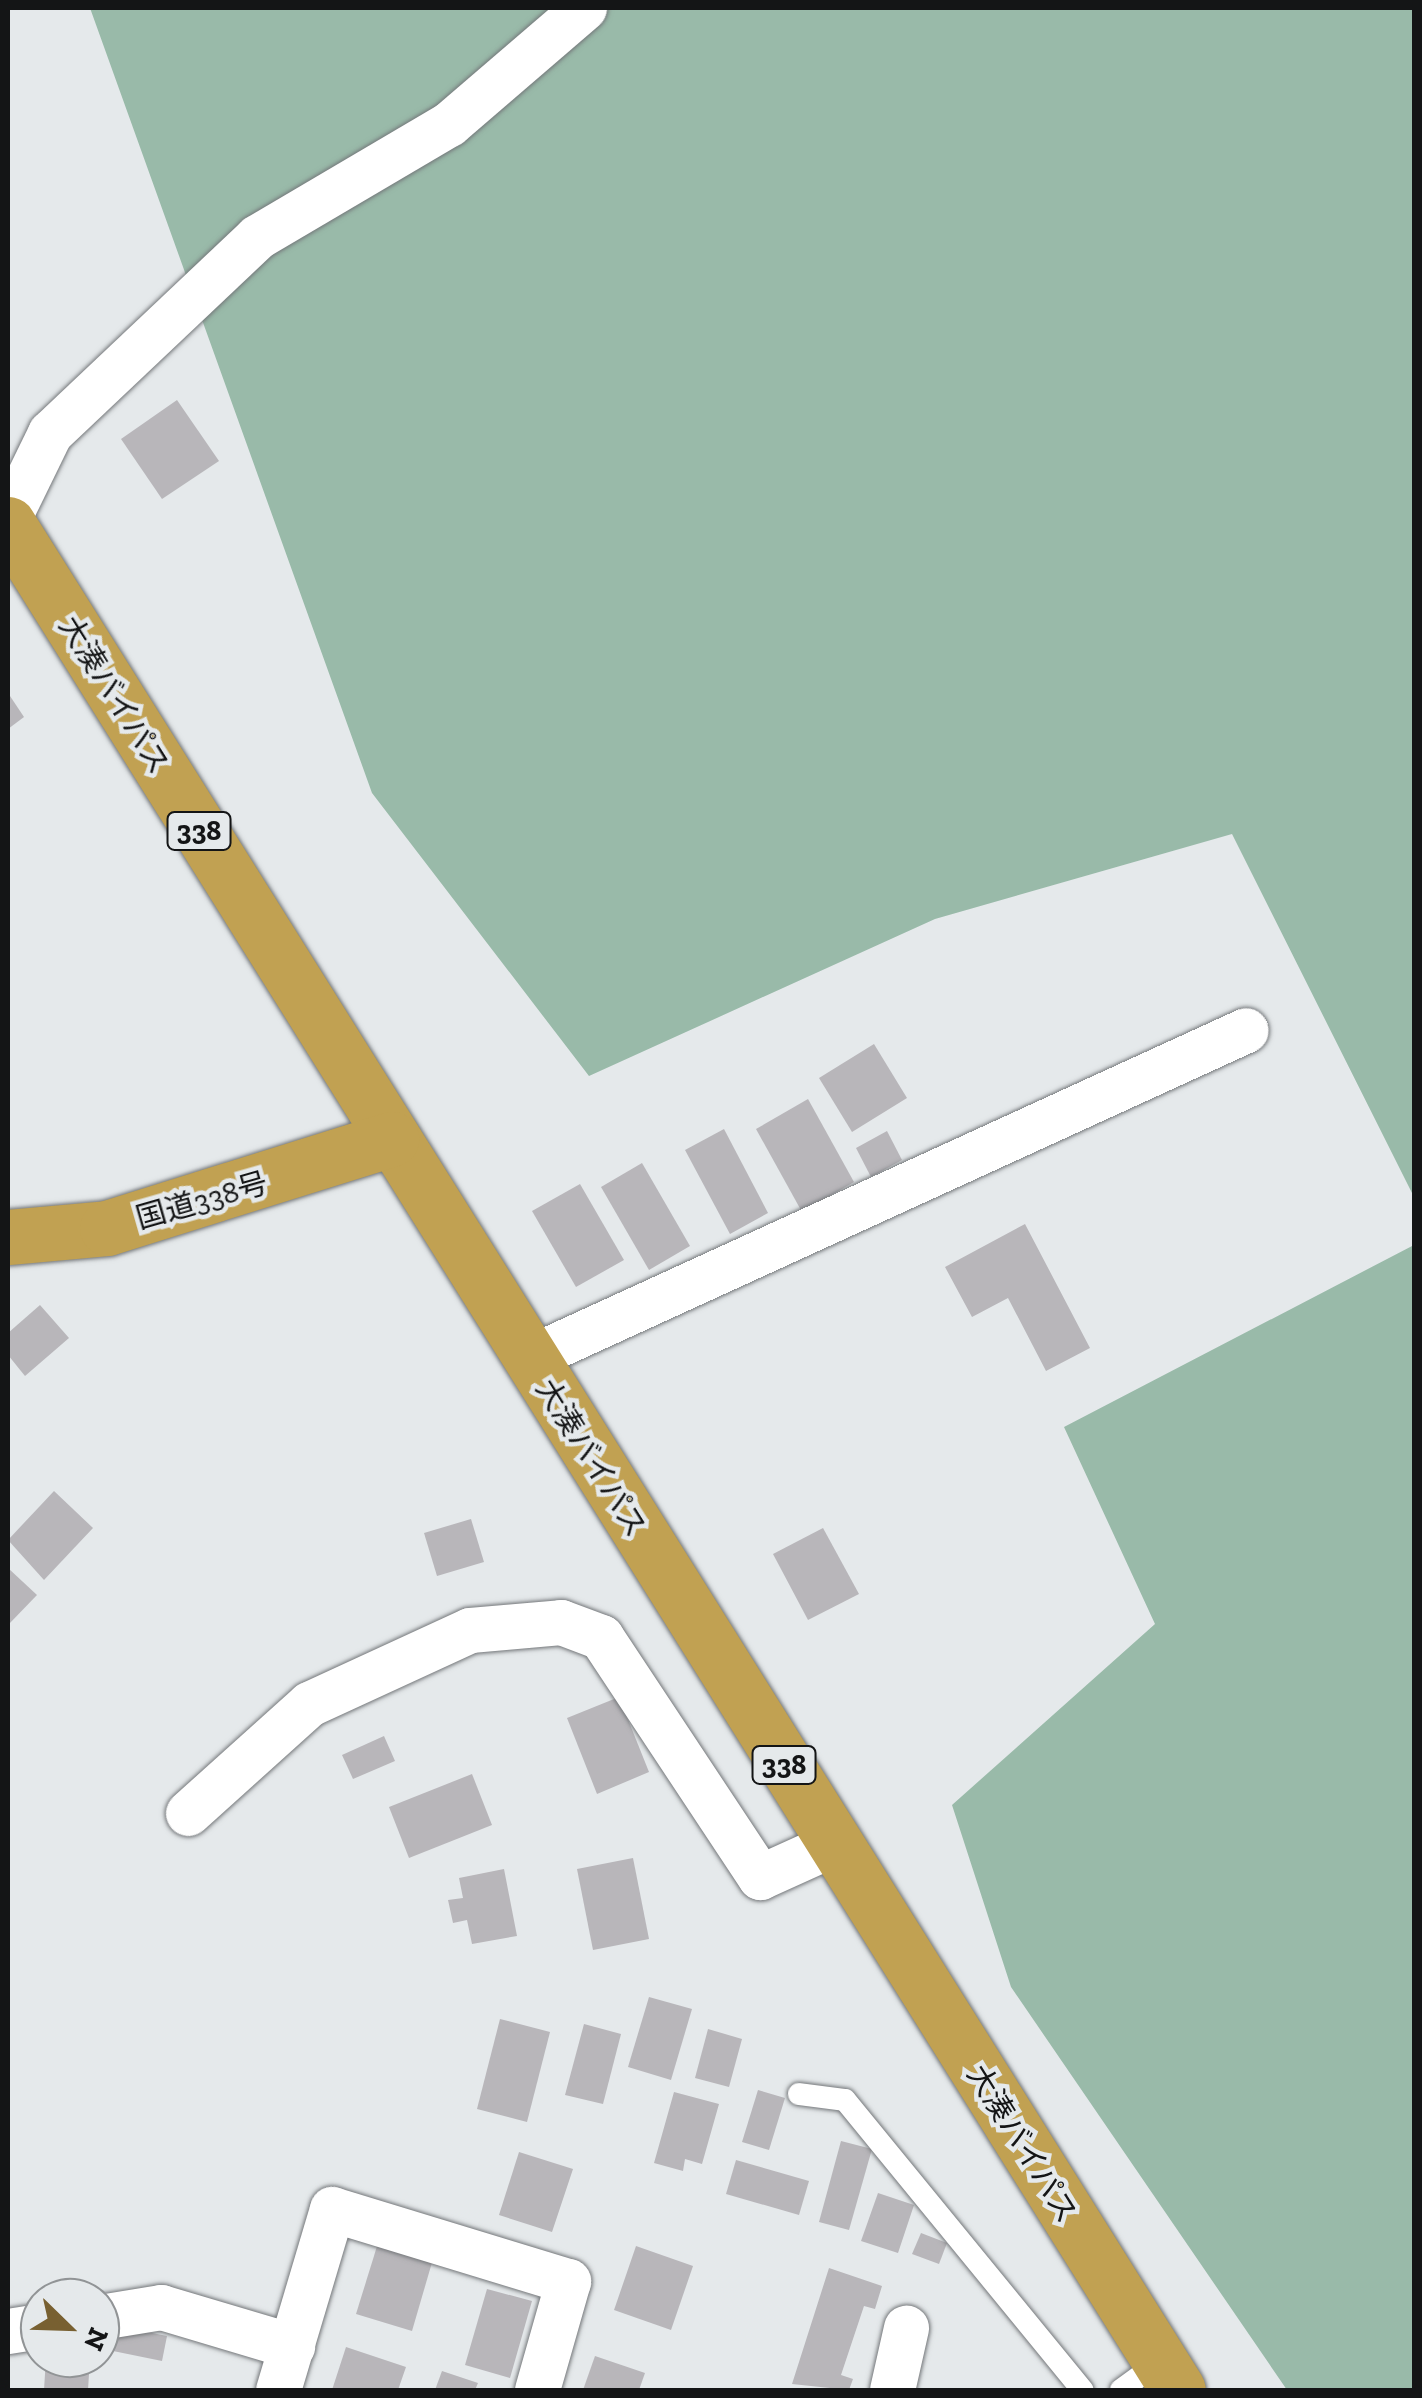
<!DOCTYPE html>
<meta charset="utf-8">
<style>
body{margin:0}
#map{position:relative;width:1422px;height:2398px;overflow:hidden;background:#e5e9eb;font-family:"Zilla Slab","Noto Sans JP",serif}
div>[style]{position:absolute}
[style*='--x']{left:calc(var(--x)*1px);top:calc(var(--y)*1px);width:calc(var(--w)*1px);rotate:calc(var(--a)*1deg)}
.forest>*{inset:0;background:#99baa9}
.building>*{inset:0;background:#b8b6ba}
.roads{filter:drop-shadow(0 0 2px #74777a) drop-shadow(0 0 2px #74777a)}
.lane>*{height:22px;margin:-11px;padding:0 11px;transform-origin:11px;border-radius:11px;background:#fff}
.street>*{height:45px;margin:-22.5px;padding:0 22.5px;transform-origin:22.5px;border-radius:22.5px;background:#fff}
.highway>*{height:55px;margin:-27.5px;padding:0 27.5px;transform-origin:27.5px;border-radius:27.5px;background:#c1a152}
span{translate:-50% -50%;white-space:nowrap;text-align:center;line-height:1.15;-webkit-text-stroke:9px #e5e9eb;paint-order:stroke}
.shield-label span{padding:2px 8px;background:#e5e9eb;border:2px solid;border-radius:8px;-webkit-text-stroke-width:0}
.shield-label{font-size:28px;color:#141516;font-weight:700}
.street-label{font-size:30px;color:#141516}
.frame{position:absolute;inset:0;border:10px solid #141516;pointer-events:none}
.north{position:absolute;left:20px;top:2278px;width:100px;height:100px;box-sizing:border-box;background:#e5e9eb;border:2px solid #919496;border-radius:50%;rotate:113deg;font-size:28px;font-weight:700;line-height:40px;text-align:center;color:#141516}
.north::after{content:'';display:block;margin:auto;width:35px;height:45px;background:#786031;clip-path:polygon(50% 0,100% 100%,50% 72%,0 100%)}
</style>
<div id="map">
<div class="forest">
<i style="clip-path:polygon(90px 8px,1414px 8px,1414px 1197px,1232px 834px,935px 919px,589px 1076px,372px 793px)"></i>
<i style="clip-path:polygon(1414px 1245px,1414px 2390px,1287px 2390px,1011px 1987px,952px 1805px,1155px 1624px,1064px 1427px)"></i>
</div>
<div class="building">
<i style="clip-path:polygon(177px 400px,219px 461px,162px 499px,121px 439px)"></i>
<i style="clip-path:polygon(8px 693px,24px 717px,8px 729px)"></i>
<i style="clip-path:polygon(874px 1044px,907px 1098px,852px 1132px,819px 1078px)"></i>
<i style="clip-path:polygon(808px 1099px,854px 1182px,802px 1212px,756px 1129px)"></i>
<i style="clip-path:polygon(724px 1129px,768px 1213px,730px 1234px,685px 1150px)"></i>
<i style="clip-path:polygon(887px 1131px,902px 1160px,871px 1177px,856px 1148px)"></i>
<i style="clip-path:polygon(642px 1163px,690px 1246px,649px 1270px,601px 1187px)"></i>
<i style="clip-path:polygon(580px 1184px,624px 1260px,576px 1287px,532px 1211px)"></i>
<i style="clip-path:polygon(1025px 1224px,1090px 1348px,1046px 1371px,1008px 1298px,972px 1317px,945px 1267px)"></i>
<i style="clip-path:polygon(40px 1305px,69px 1338px,25px 1376px,8px 1355px,8px 1333px)"></i>
<i style="clip-path:polygon(54px 1491px,93px 1528px,44px 1580px,8px 1540px)"></i>
<i style="clip-path:polygon(471px 1519px,484px 1562px,437px 1576px,424px 1533px)"></i>
<i style="clip-path:polygon(823px 1528px,859px 1594px,808px 1620px,773px 1554px)"></i>
<i style="clip-path:polygon(8px 1568px,37px 1595px,9px 1624px,8px 1622px)"></i>
<i style="clip-path:polygon(619px 1697px,649px 1772px,597px 1794px,567px 1718px)"></i>
<i style="clip-path:polygon(384px 1736px,395px 1761px,353px 1779px,342px 1755px)"></i>
<i style="clip-path:polygon(472px 1774px,492px 1825px,409px 1858px,389px 1807px)"></i>
<i style="clip-path:polygon(633px 1858px,649px 1939px,593px 1950px,577px 1869px)"></i>
<i style="clip-path:polygon(504px 1869px,517px 1936px,472px 1944px,467px 1920px,453px 1923px,448px 1900px,463px 1898px,459px 1878px)"></i>
<i style="clip-path:polygon(649px 1997px,692px 2009px,671px 2080px,628px 2067px)"></i>
<i style="clip-path:polygon(500px 2019px,550px 2032px,527px 2122px,477px 2109px)"></i>
<i style="clip-path:polygon(584px 2024px,621px 2034px,603px 2104px,565px 2095px)"></i>
<i style="clip-path:polygon(708px 2029px,742px 2039px,729px 2087px,695px 2078px)"></i>
<i style="clip-path:polygon(758px 2090px,785px 2098px,769px 2150px,742px 2142px)"></i>
<i style="clip-path:polygon(674px 2092px,719px 2104px,702px 2164px,685px 2159px,683px 2171px,654px 2163px)"></i>
<i style="clip-path:polygon(841px 2141px,872px 2149px,849px 2230px,819px 2222px)"></i>
<i style="clip-path:polygon(519px 2152px,573px 2169px,552px 2232px,499px 2215px)"></i>
<i style="clip-path:polygon(736px 2160px,809px 2181px,799px 2215px,726px 2194px)"></i>
<i style="clip-path:polygon(878px 2193px,914px 2205px,898px 2253px,861px 2241px)"></i>
<i style="clip-path:polygon(921px 2233px,947px 2243px,939px 2264px,912px 2254px)"></i>
<i style="clip-path:polygon(378px 2243px,433px 2259px,412px 2331px,356px 2314px)"></i>
<i style="clip-path:polygon(636px 2246px,693px 2266px,671px 2330px,614px 2310px)"></i>
<i style="clip-path:polygon(829px 2268px,882px 2286px,875px 2309px,864px 2306px,841px 2375px,853px 2379px,849px 2390px,792px 2384px)"></i>
<i style="clip-path:polygon(487px 2289px,532px 2301px,510px 2378px,465px 2365px)"></i>
<i style="clip-path:polygon(118px 2326px,167px 2336px,162px 2361px,113px 2351px)"></i>
<i style="clip-path:polygon(346px 2347px,406px 2367px,398px 2390px,332px 2390px)"></i>
<i style="clip-path:polygon(595px 2356px,645px 2373px,639px 2390px,583px 2390px)"></i>
<i style="clip-path:polygon(46px 2358px,90px 2358px,88px 2390px,44px 2390px)"></i>
<i style="clip-path:polygon(442px 2371px,478px 2383px,475px 2390px,435px 2390px)"></i>
</div>
<div class="roads">
<div class="lane">
<i style="--x:799;--y:2094;--w:46;--a:7.4"></i>
<i style="--x:845;--y:2100;--w:375;--a:50.7"></i>
<i style="--x:1121;--y:2390;--w:46;--a:-36.1"></i>
</div>
<div class="street">
<i style="--x:8;--y:519;--w:96;--a:-64"></i>
<i style="--x:50;--y:433;--w:285;--a:-43.4"></i>
<i style="--x:257;--y:237;--w:223;--a:-30.5"></i>
<i style="--x:449;--y:124;--w:178;--a:-40.7"></i>
<i style="--x:529;--y:1358;--w:788;--a:-24.58"></i>
<i style="--x:188;--y:1813;--w:163;--a:-42"></i>
<i style="--x:309;--y:1704;--w:177;--a:-24.7"></i>
<i style="--x:470;--y:1630;--w:91;--a:-5"></i>
<i style="--x:561;--y:1622;--w:43;--a:20.6"></i>
<i style="--x:601;--y:1637;--w:288;--a:56.5"></i>
<i style="--x:760;--y:1877;--w:80;--a:-24.3"></i>
<i style="--x:100;--y:2317;--w:62;--a:-9.3"></i>
<i style="--x:161;--y:2307;--w:137;--a:16.6"></i>
<i style="--x:8;--y:2331;--w:32;--a:-9"></i>
<i style="--x:278;--y:2390;--w:189;--a:-73.4"></i>
<i style="--x:332;--y:2209;--w:247;--a:17"></i>
<i style="--x:568;--y:2281;--w:113;--a:105.9"></i>
<i style="--x:892;--y:2390;--w:64;--a:-77.3"></i>
</div>
<div class="highway">
<i style="--x:8;--y:524;--w:2202;--a:57.91"></i>
<i style="--x:8;--y:1237;--w:99;--a:-5.2"></i>
<i style="--x:107;--y:1228;--w:298;--a:-17.4"></i>
</div>
</div>
<div class="shield-label">
<span style="left:199px;top:831px">338</span>
<span style="left:784px;top:1765px">338</span>
</div>
<div class="street-label">
<span style="left:114px;top:695px;rotate:58deg">大湊バイパス</span>
<span style="left:202px;top:1201px;rotate:-16deg">国道338号</span>
<span style="left:591px;top:1458px;rotate:58deg">大湊バイパス</span>
<span style="left:1022px;top:2144px;rotate:58deg">大湊バイパス</span>
</div>
<div class="frame"></div>
<div class="north">N</div>
</div>
